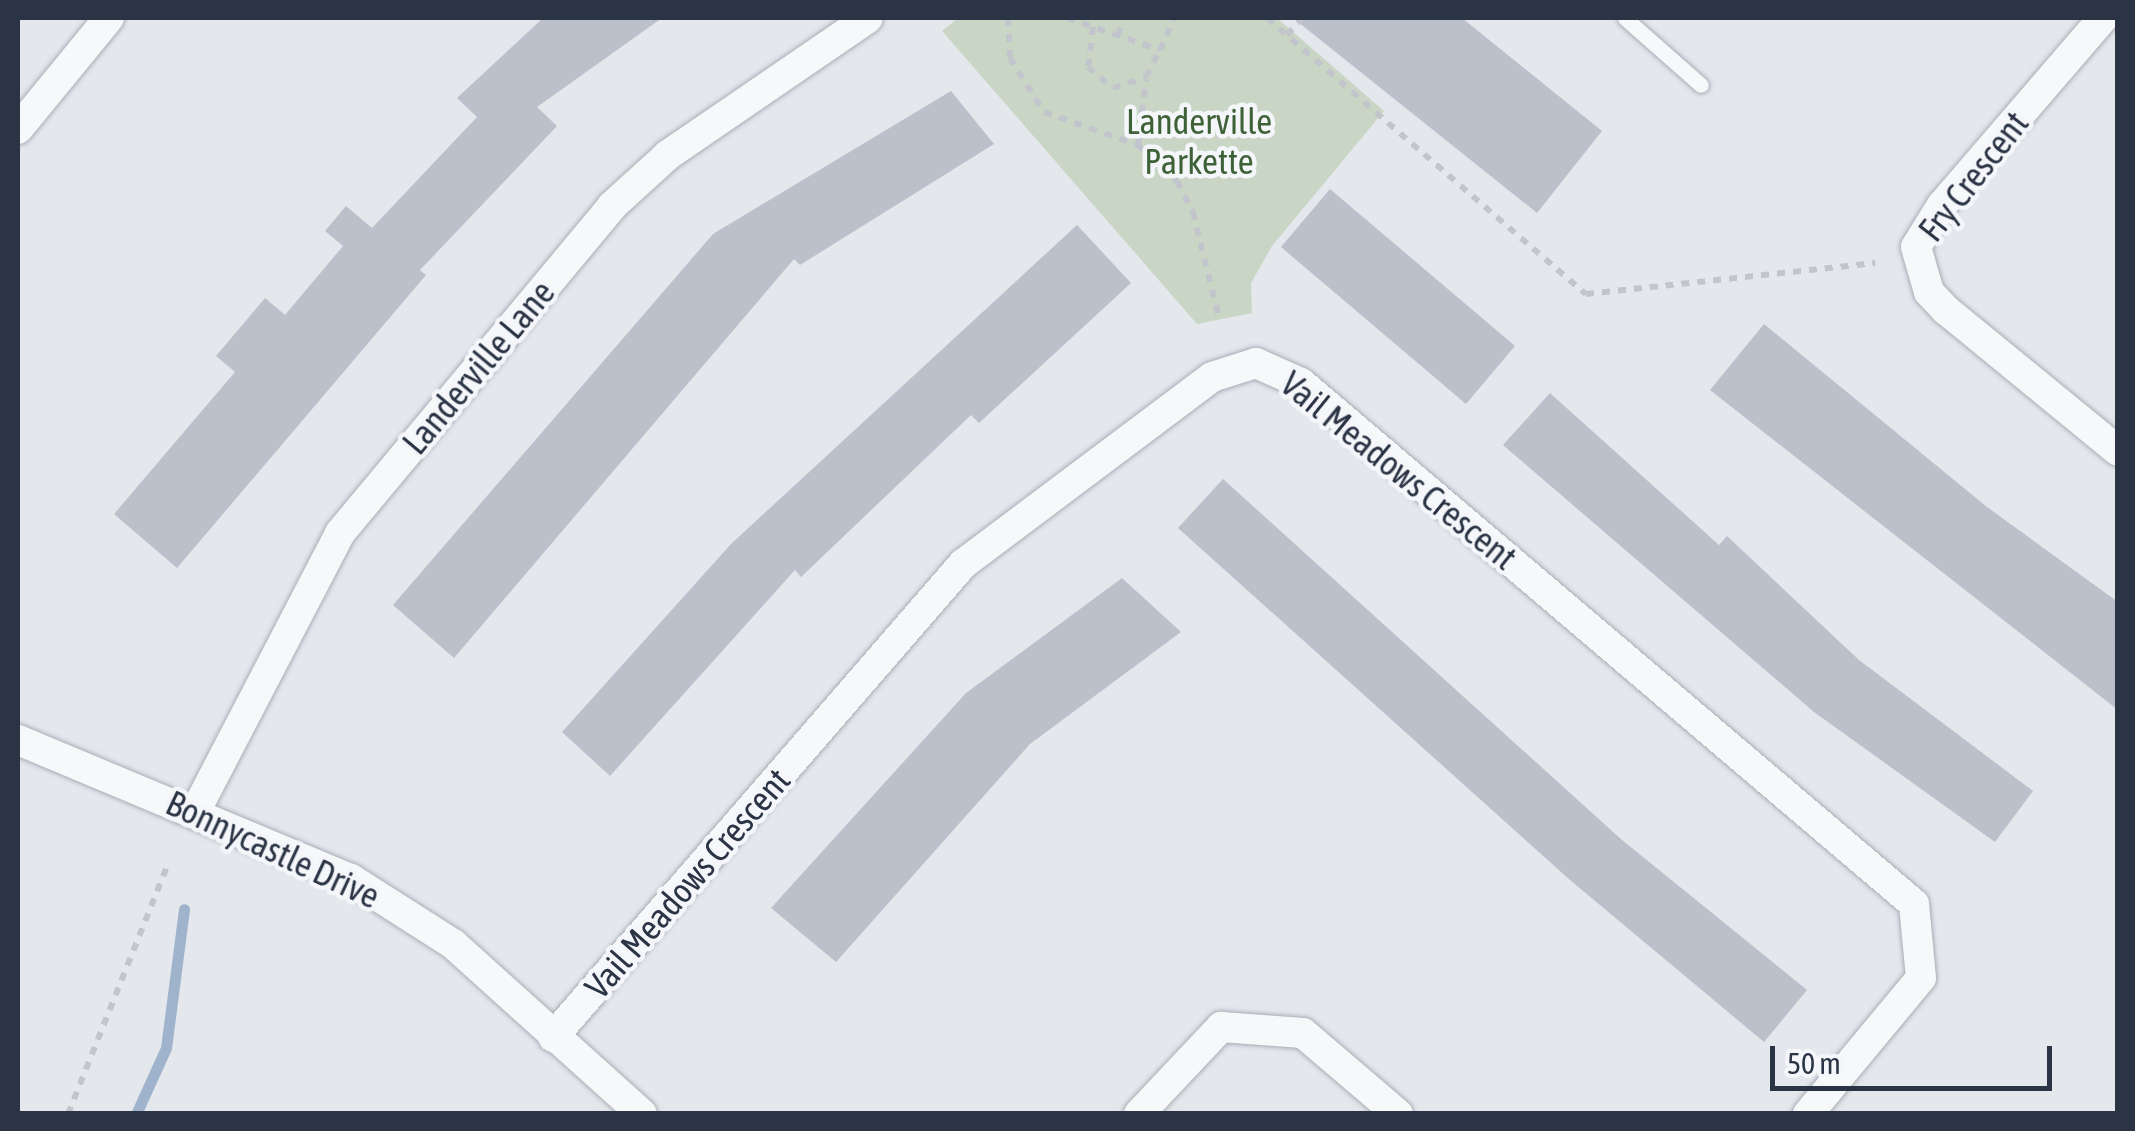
<!DOCTYPE html>
<style>
body{margin:0}
#map{position:relative;width:2135px;height:1131px;overflow:hidden;background:#e4e7ec;font-family:"Asap Condensed",sans-serif}
div>[style]{position:absolute}
[style*='--x']{left:calc(var(--x)*1px);top:calc(var(--y)*1px);width:calc(var(--w)*1px);rotate:calc(var(--a)*1deg)}
.green>*{inset:0;background:#c9d6c5}
.stream>*{height:11px;margin:-5.5px;padding:0 5.5px;transform-origin:5.5px;border-radius:5.5px;background:#9fb4cc}
.building>*{inset:0;background:#bbc0ca}
.path>*{height:6px;margin-top:-3px;transform-origin:0;background:repeating-linear-gradient(90deg,#c2c5cb 0 8px,transparent 0 16px)}
.roads{filter:drop-shadow(0 0 2px #a9aeb7) drop-shadow(0 0 2px #a9aeb7)}
.lane>*{height:15px;margin:-7.5px;padding:0 7.5px;transform-origin:7.5px;border-radius:7.5px;background:#f7f8fa}
.street>*{height:30px;margin:-15px;padding:0 15px;transform-origin:15px;border-radius:15px;background:#f7f8fa}
span{translate:-50% -50%;white-space:nowrap;text-align:center;line-height:1.15;-webkit-text-stroke:9px #f4f6f9;paint-order:stroke}
.park-label{font-size:35px;color:#3f6138}
.street-label{font-size:35px;color:#2b3445}
.frame{position:absolute;inset:0;border:20px solid #2b3445;pointer-events:none}
.scale{position:absolute;left:1770px;top:1046px;width:282px;height:45px;box-sizing:border-box;border:5px solid #2b3445;border-top:0;padding-left:12px;font-size:30px;line-height:35px;white-space:nowrap;color:#2b3445;-webkit-text-stroke:8px #f4f6f9;paint-order:stroke}
</style>
<div id="map">
<div class="green">
<i style="clip-path:polygon(958px 18px,1277px 18px,1384px 111px,1272px 246px,1251px 283px,1252px 313px,1197px 324px,942px 31px)"></i>
</div>
<div class="stream">
<i style="--x:136;--y:1114;--w:72;--a:-65.6"></i>
<i style="--x:166;--y:1048;--w:140;--a:-82.6"></i>
</div>
<div class="building">
<i style="clip-path:polygon(543px 18px,662px 18px,537px 107px,557px 126px,420px 270px,426px 275px,177px 568px,114px 514px,235px 372px,216px 356px,265px 298px,285px 315px,343px 246px,325px 231px,346px 206px,372px 228px,477px 117px,457px 98px)"></i>
<i style="clip-path:polygon(1293px 18px,1462px 18px,1602px 131px,1537px 213px)"></i>
<i style="clip-path:polygon(951px 91px,994px 144px,800px 265px,794px 259px,454px 658px,393px 605px,713px 234px)"></i>
<i style="clip-path:polygon(1330px 189px,1515px 346px,1466px 404px,1281px 247px)"></i>
<i style="clip-path:polygon(1077px 225px,1131px 283px,979px 423px,971px 415px,801px 577px,795px 570px,610px 776px,562px 732px,731px 544px)"></i>
<i style="clip-path:polygon(1764px 324px,1987px 507px,2118px 602px,2118px 710px,1710px 390px)"></i>
<i style="clip-path:polygon(1550px 393px,1719px 545px,1727px 536px,1859px 660px,2033px 791px,1995px 842px,1814px 712px,1503px 445px)"></i>
<i style="clip-path:polygon(1223px 479px,1622px 840px,1807px 990px,1764px 1042px,1570px 880px,1178px 528px)"></i>
<i style="clip-path:polygon(1122px 578px,1181px 632px,1030px 744px,836px 962px,771px 908px,966px 693px)"></i>
</div>
<div class="path">
<i style="--x:1008;--y:18;--w:40;--a:87.1"></i>
<i style="--x:1010;--y:58;--w:64;--a:57.8"></i>
<i style="--x:1044;--y:112;--w:100;--a:19.3"></i>
<i style="--x:1138;--y:145;--w:53;--a:42.7"></i>
<i style="--x:1177;--y:181;--w:35;--a:63"></i>
<i style="--x:1193;--y:212;--w:109;--a:76.2"></i>
<i style="--x:1067;--y:18;--w:98;--a:19"></i>
<i style="--x:1160;--y:50;--w:35;--a:-66"></i>
<i style="--x:1267;--y:18;--w:422;--a:40.9"></i>
<i style="--x:1586;--y:294;--w:291;--a:-6.1"></i>
<i style="--x:1093;--y:27;--w:40;--a:97.1"></i>
<i style="--x:1088;--y:67;--w:33;--a:40"></i>
<i style="--x:1113;--y:88;--w:35;--a:-18"></i>
<i style="--x:1146;--y:77;--w:30;--a:-63"></i>
<i style="--x:1118;--y:35;--w:18;--a:-71"></i>
<i style="--x:1287;--y:35;--w:23;--a:-49"></i>
<i style="--x:1138;--y:145;--w:66;--a:-83.1"></i>
<i style="--x:68;--y:1114;--w:272;--a:-68.2"></i>
</div>
<div class="roads">
<div class="lane">
<i style="--x:1625;--y:18;--w:101;--a:41.4"></i>
</div>
<div class="street">
<i style="--x:2103;--y:18;--w:247;--a:130.7"></i>
<i style="--x:1942;--y:205;--w:49;--a:121.8"></i>
<i style="--x:1916;--y:247;--w:47;--a:73.9"></i>
<i style="--x:1929;--y:292;--w:25;--a:47"></i>
<i style="--x:1946;--y:310;--w:222;--a:39.3"></i>
<i style="--x:18;--y:129;--w:144;--a:-50.7"></i>
<i style="--x:18;--y:740;--w:361;--a:22.7"></i>
<i style="--x:351;--y:879;--w:121;--a:32.5"></i>
<i style="--x:453;--y:944;--w:254;--a:42"></i>
<i style="--x:196;--y:810;--w:312;--a:-62.5"></i>
<i style="--x:340;--y:533;--w:425;--a:-50.2"></i>
<i style="--x:612;--y:206;--w:76;--a:-42.3"></i>
<i style="--x:668;--y:155;--w:242;--a:-34.4"></i>
<i style="--x:553;--y:1037;--w:626;--a:-49.08"></i>
<i style="--x:963;--y:564;--w:311;--a:-36.9"></i>
<i style="--x:1212;--y:377;--w:46;--a:-17.7"></i>
<i style="--x:1256;--y:363;--w:49;--a:24"></i>
<i style="--x:1301;--y:383;--w:804;--a:40.36"></i>
<i style="--x:1914;--y:904;--w:74;--a:84.6"></i>
<i style="--x:1921;--y:978;--w:177;--a:129.7"></i>
<i style="--x:1139;--y:1114;--w:120;--a:-46.7"></i>
<i style="--x:1221;--y:1027;--w:82;--a:4.2"></i>
<i style="--x:1303;--y:1033;--w:125;--a:40.5"></i>
</div>
</div>
<div class="park-label">
<span style="left:1199px;top:141px">Landerville<br>Parkette</span>
</div>
<div class="street-label">
<span style="left:1973px;top:176px;rotate:-52deg">Fry Crescent</span>
<span style="left:478px;top:367px;rotate:-50deg">Landerville Lane</span>
<span style="left:1399px;top:470px;rotate:39deg">Vail Meadows Crescent</span>
<span style="left:273px;top:849px;rotate:25deg">Bonnycastle Drive</span>
<span style="left:687px;top:883px;rotate:-49deg">Vail Meadows Crescent</span>
</div>
<div class="frame"></div>
<div class="scale">50 m</div>
</div>
